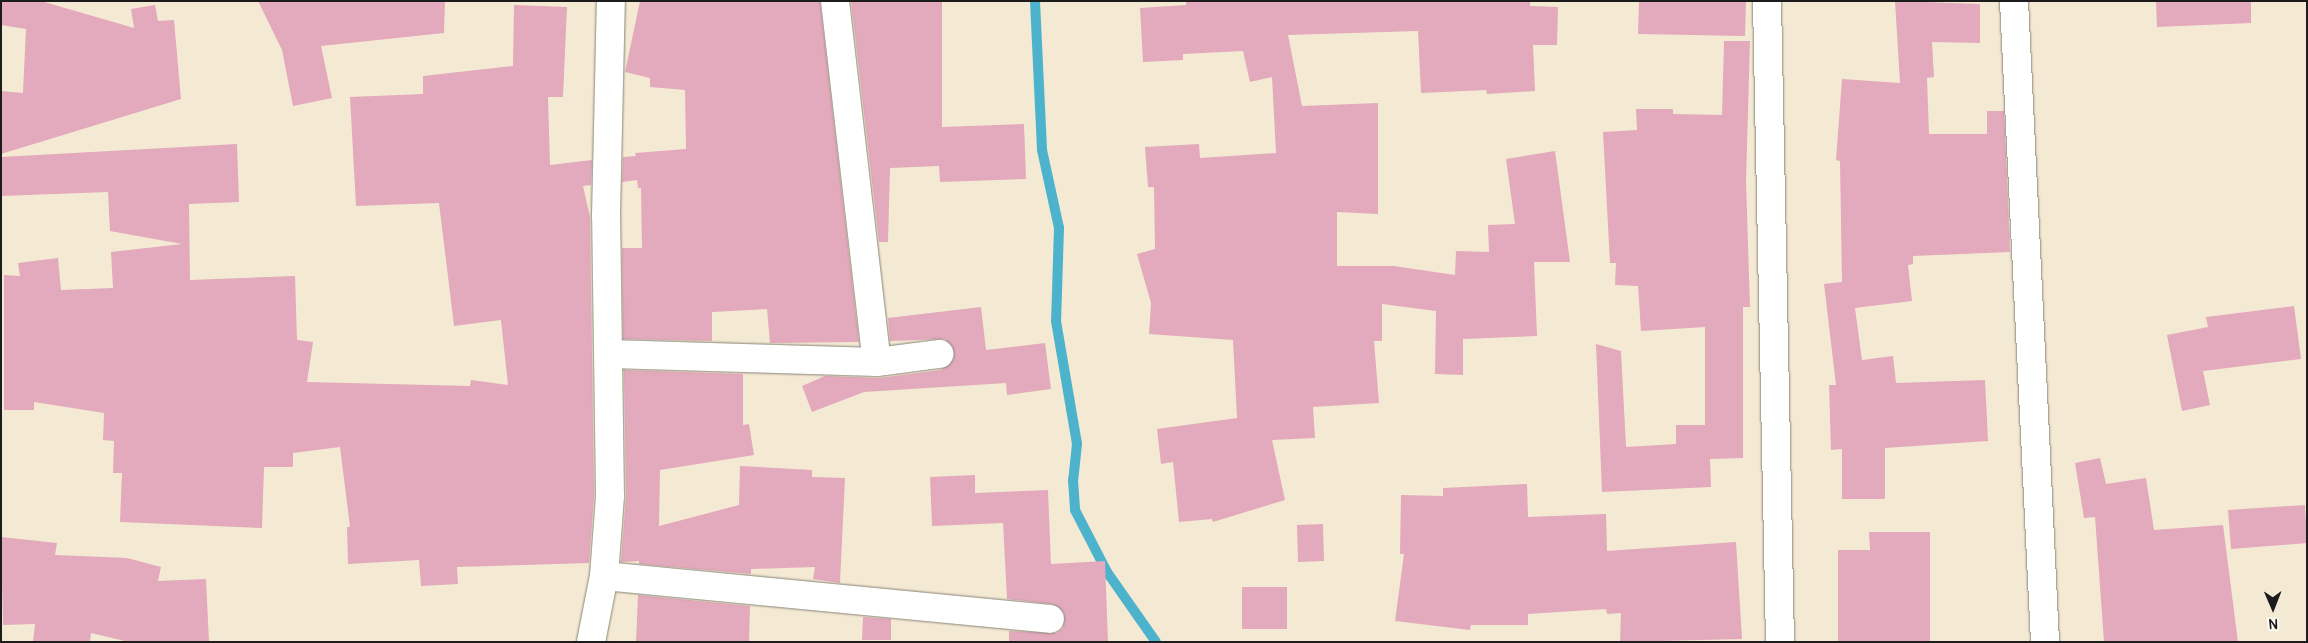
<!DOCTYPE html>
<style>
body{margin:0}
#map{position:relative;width:2308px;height:643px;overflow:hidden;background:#f4ead3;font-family:Pangolin,sans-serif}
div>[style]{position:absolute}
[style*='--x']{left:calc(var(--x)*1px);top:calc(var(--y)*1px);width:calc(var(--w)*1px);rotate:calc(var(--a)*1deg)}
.stream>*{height:10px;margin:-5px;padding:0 5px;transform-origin:5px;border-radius:5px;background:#4db3cc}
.building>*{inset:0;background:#e3a9bc}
.roads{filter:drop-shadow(0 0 1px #888378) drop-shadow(0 0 1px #888378)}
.minor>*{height:28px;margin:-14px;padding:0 14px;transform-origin:14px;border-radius:14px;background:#fff}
span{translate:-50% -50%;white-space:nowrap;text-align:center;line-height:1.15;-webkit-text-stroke:4px #fdfcf7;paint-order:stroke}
.frame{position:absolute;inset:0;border:2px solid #1c1c1c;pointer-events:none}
.north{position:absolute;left:2248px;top:583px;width:50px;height:50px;-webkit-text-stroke:4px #fdfcf7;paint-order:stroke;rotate:179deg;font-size:14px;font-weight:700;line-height:20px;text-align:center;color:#1c1c1c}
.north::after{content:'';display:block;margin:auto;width:18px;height:22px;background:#1c1c1c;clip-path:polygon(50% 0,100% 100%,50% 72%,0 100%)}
</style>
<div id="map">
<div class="stream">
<i style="--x:1035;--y:1;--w:149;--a:87.3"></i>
<i style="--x:1042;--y:150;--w:80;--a:77.7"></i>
<i style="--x:1059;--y:228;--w:93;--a:91.8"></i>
<i style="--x:1056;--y:321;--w:125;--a:80.3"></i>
<i style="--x:1077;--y:444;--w:36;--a:96"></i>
<i style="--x:1073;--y:480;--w:30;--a:86"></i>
<i style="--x:1075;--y:510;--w:70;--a:62.7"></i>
<i style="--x:1107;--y:572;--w:85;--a:55"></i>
</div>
<div class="building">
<i style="clip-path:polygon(1px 1px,41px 1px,134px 28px,131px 9px,155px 5px,158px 21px,174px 20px,181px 99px,1px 154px,1px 91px,23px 93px,26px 29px,1px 25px)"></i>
<i style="clip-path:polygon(258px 1px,445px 1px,444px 33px,321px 46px,332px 98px,293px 106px,282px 50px)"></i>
<i style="clip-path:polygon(640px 1px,820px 1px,859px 342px,770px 343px,767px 309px,712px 312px,712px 341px,623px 339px,622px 248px,642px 248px,641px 188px,638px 188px,637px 180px,622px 182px,623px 157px,636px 156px,635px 153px,686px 149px,685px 90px,650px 87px,650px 78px,625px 72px)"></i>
<i style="clip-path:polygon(851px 1px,942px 1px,942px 127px,1024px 124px,1026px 179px,940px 182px,939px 166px,890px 168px,888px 242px,879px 242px)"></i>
<i style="clip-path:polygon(1186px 1px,1530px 1px,1530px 6px,1558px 7px,1557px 45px,1533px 45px,1535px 91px,1487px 94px,1486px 90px,1421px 93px,1418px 31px,1288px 35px,1302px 106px,1378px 103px,1378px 214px,1337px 212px,1337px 266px,1394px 266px,1455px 275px,1456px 251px,1489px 252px,1488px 225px,1515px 224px,1506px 159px,1555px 151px,1570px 262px,1534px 262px,1537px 336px,1463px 339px,1463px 375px,1435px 374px,1436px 311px,1382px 304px,1382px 341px,1374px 341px,1379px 403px,1313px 407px,1315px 438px,1272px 440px,1285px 500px,1213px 522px,1212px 519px,1179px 522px,1173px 462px,1161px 464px,1157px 429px,1237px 418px,1233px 340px,1149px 334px,1151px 303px,1137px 254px,1155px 249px,1154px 187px,1148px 187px,1145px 147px,1199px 144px,1200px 158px,1276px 153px,1272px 77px,1250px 82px,1243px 51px,1183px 54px,1183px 60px,1143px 62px,1140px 8px,1186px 5px)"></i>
<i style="clip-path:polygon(1639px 1px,1746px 1px,1745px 36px,1638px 34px)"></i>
<i style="clip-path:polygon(1895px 1px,1980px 4px,1980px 43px,1932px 42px,1934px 77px,1927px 78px,1929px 134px,1987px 134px,1987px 111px,2004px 111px,2010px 252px,1913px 256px,1913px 264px,1908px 265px,1912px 301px,1855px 308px,1862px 360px,1893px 356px,1896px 383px,1985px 380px,1988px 441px,1885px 448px,1885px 499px,1842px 499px,1842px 449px,1831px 450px,1829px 385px,1836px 385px,1824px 284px,1842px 282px,1840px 161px,1836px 160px,1842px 79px,1900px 83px)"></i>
<i style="clip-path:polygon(2156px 1px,2251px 1px,2251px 23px,2157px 27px)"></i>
<i style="clip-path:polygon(514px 5px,567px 7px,563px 97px,548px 97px,550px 165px,592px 160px,591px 185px,583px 186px,590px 217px,594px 496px,589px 563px,457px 567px,458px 584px,421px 586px,419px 560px,348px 564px,347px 527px,350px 527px,340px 447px,293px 453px,293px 467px,264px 467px,262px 528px,120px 522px,122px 473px,113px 473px,114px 441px,103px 440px,104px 413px,34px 402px,34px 410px,4px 410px,4px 275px,20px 276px,18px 263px,58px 258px,61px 290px,113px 288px,111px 252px,182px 244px,110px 231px,108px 192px,1px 196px,1px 157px,237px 144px,239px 202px,189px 204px,190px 280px,295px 276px,297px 340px,313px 342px,307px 382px,470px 386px,471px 380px,508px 385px,501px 320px,454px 326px,439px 203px,356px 206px,350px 97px,423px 94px,423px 76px,513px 66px)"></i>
<i style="clip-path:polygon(1724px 41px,1750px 41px,1746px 181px,1750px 307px,1743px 307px,1743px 458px,1710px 459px,1711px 487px,1602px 492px,1596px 344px,1621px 351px,1626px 447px,1676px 444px,1676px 425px,1705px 425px,1705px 327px,1641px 331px,1638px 286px,1615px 285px,1616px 263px,1610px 263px,1603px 132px,1637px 130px,1636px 109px,1673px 109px,1673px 114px,1722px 115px)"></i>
<i style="clip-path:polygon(2294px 306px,2301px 359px,2203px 371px,2210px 405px,2182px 411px,2167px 335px,2208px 327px,2206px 317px)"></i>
<i style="clip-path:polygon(981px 307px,986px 350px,1045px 343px,1051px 389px,1007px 395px,1006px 383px,864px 392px,812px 412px,802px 386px,825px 376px,879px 378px,941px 370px,953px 360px,954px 352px,945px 339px,890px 341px,888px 318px)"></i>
<i style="clip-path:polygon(624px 370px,743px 374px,743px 425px,749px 424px,754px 455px,660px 470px,659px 526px,739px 505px,740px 466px,812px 470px,812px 477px,845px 478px,840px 583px,813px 579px,815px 567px,751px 569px,751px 574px,639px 564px,639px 561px,621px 562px,626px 496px)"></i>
<i style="clip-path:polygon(2100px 458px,2106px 484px,2146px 478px,2154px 530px,2223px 525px,2238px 642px,2104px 642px,2095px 517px,2084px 518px,2075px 463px)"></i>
<i style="clip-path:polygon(975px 475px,975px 493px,1048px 490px,1051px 564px,1105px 561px,1108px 642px,1009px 642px,1009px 631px,1057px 633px,1063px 628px,1064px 613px,1052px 604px,1007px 599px,1003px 523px,932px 526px,930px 477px)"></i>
<i style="clip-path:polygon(1527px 484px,1528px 517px,1606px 514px,1607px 551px,1736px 542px,1742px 639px,1620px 642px,1621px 613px,1607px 614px,1606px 609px,1528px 614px,1528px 625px,1471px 625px,1470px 630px,1395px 621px,1404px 554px,1400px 554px,1401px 495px,1443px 496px,1443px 488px)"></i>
<i style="clip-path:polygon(2305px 505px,2307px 543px,2231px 549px,2228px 510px)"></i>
<i style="clip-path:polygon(1323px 524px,1324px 561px,1298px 562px,1297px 525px)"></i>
<i style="clip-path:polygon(1869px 532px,1930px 532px,1930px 642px,1838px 642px,1838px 550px,1870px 550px)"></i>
<i style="clip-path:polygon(1px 537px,57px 543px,55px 555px,127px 558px,161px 567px,158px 581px,206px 579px,209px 642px,129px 642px,91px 633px,90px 642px,33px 642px,35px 624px,3px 625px)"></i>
<i style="clip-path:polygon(1242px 587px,1287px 587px,1287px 629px,1242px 629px)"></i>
<i style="clip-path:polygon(638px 595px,750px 606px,749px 642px,636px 642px)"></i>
<i style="clip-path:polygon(863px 617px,891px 619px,891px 640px,862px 640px)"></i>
</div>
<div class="roads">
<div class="minor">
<i style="--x:835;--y:1;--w:363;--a:83.4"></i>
<i style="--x:1767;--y:1;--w:641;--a:88.84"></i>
<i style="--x:2014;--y:1;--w:642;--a:87.23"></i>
<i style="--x:610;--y:354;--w:267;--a:1.7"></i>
<i style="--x:877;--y:362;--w:63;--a:-7.4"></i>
<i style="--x:604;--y:576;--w:448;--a:5.5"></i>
<i style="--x:591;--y:642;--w:67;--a:-78.9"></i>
<i style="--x:604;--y:576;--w:80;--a:-85.7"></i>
<i style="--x:610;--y:496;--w:281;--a:-90.8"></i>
<i style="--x:606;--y:215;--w:214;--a:-88.7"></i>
</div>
</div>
<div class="frame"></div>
<div class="north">N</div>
</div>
